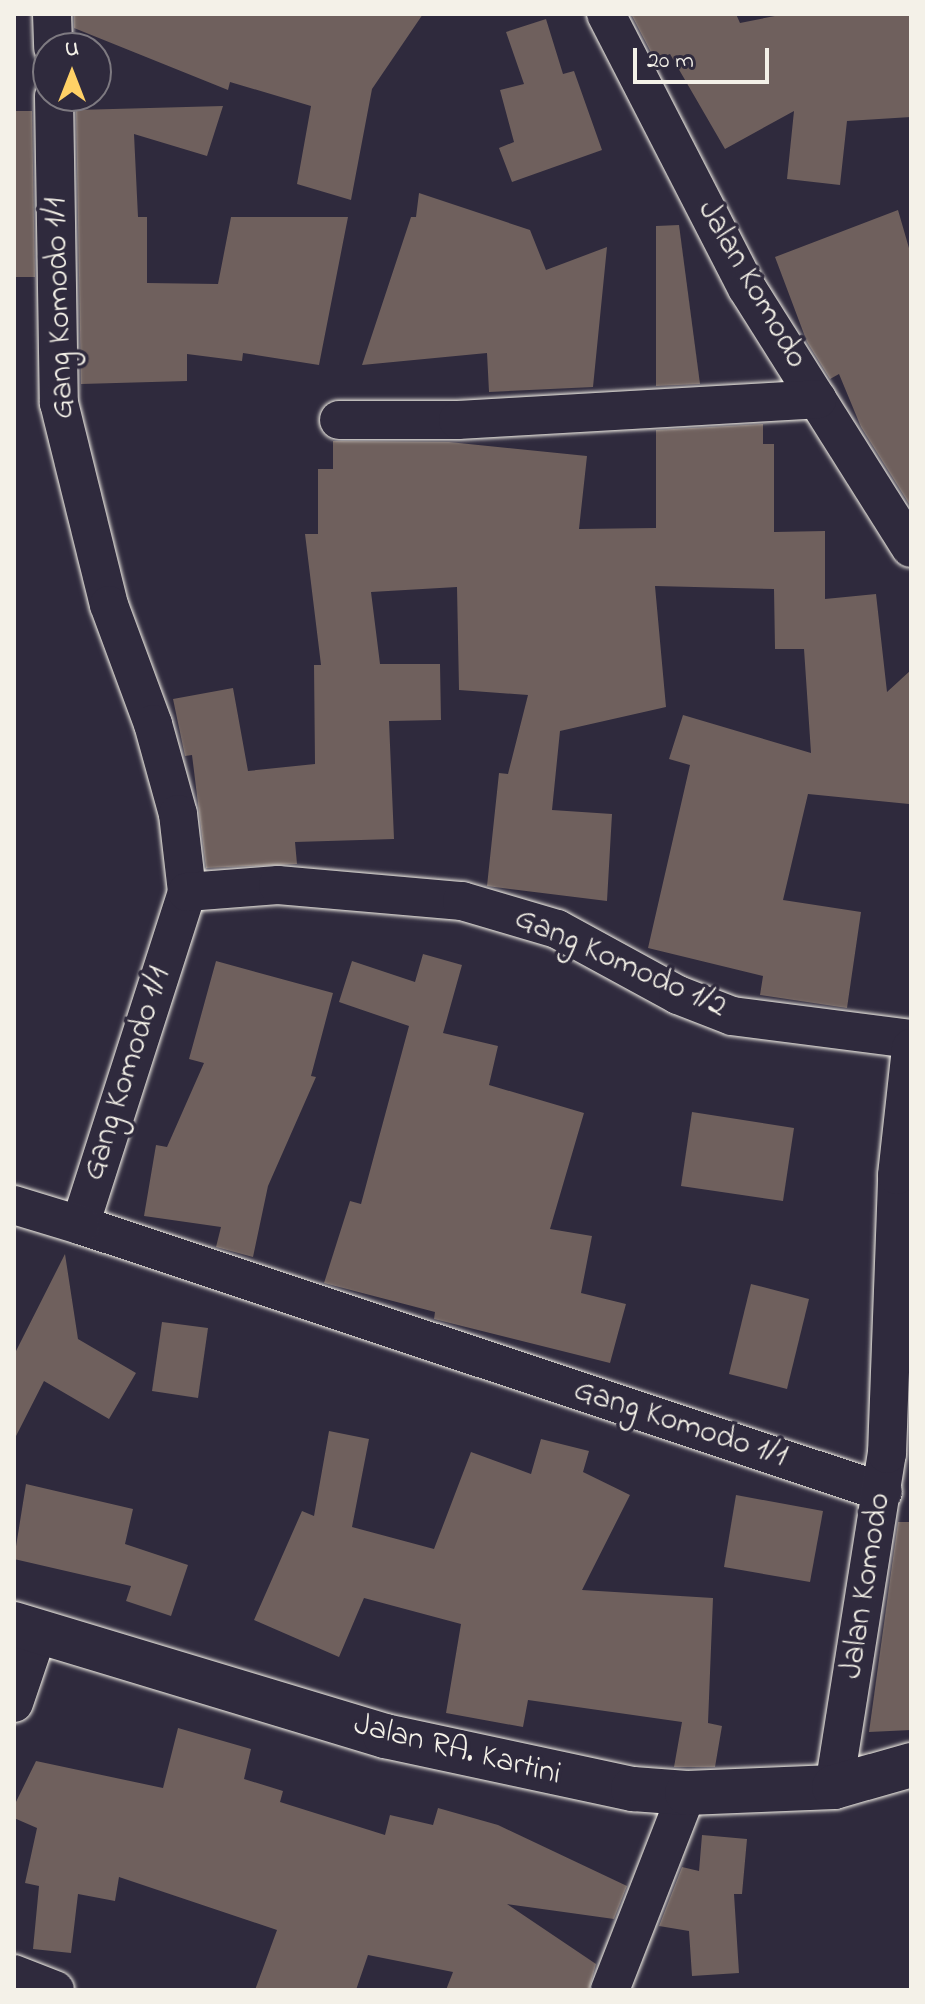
<!DOCTYPE html>
<style>
body{margin:0}
#map{position:relative;width:925px;height:2004px;overflow:hidden;background:#2f2a3d;font-family:"Indie Flower",sans-serif}
div>[style]{position:absolute}
[style*='--x']{left:calc(var(--x)*1px);top:calc(var(--y)*1px);width:calc(var(--w)*1px);rotate:calc(var(--a)*1deg)}
.building>*{inset:0;background:#6f605d}
.roads{filter:drop-shadow(0 0 2px #f4f1e8) drop-shadow(0 0 2px #f4f1e8)}
.street>*{height:38px;margin:-19px;padding:0 19px;transform-origin:19px;border-radius:19px;background:#2f2a3d}
.secondary>*{height:44px;margin:-22px;padding:0 22px;transform-origin:22px;border-radius:22px;background:#2f2a3d}
span{translate:-50% -50%;white-space:nowrap;text-align:center;line-height:1.15;-webkit-text-stroke:7px #2f2a3d;paint-order:stroke}
.street-label{font-size:32px;color:#f4f1e8}
.frame{position:absolute;inset:0;border:16px solid #f4f1e8;pointer-events:none}
.north{position:absolute;left:32px;top:32px;width:80px;height:80px;box-sizing:border-box;background:#2f2a3d;border:2px solid #7e7a81;border-radius:50%;rotate:0deg;font-size:22px;font-weight:700;line-height:32px;text-align:center;color:#f4f1e8}
.north::after{content:'';display:block;margin:auto;width:28px;height:36px;background:#ffd166;clip-path:polygon(50% 0,100% 100%,50% 72%,0 100%)}
.scale{position:absolute;left:633px;top:48px;width:136px;height:36px;box-sizing:border-box;border:4px solid #f4f1e8;border-top:0;padding-left:10px;font-size:24px;line-height:28px;white-space:nowrap;color:#f4f1e8;-webkit-text-stroke:6px #2f2a3d;paint-order:stroke}
</style>
<div id="map">
<div class="building">
<i style="clip-path:polygon(74px 14px,423px 14px,372px 89px,351px 200px,297px 184px,311px 106px,230px 82px,228px 90px,74px 28px)"></i>
<i style="clip-path:polygon(631px 14px,736px 14px,740px 23px,785px 14px,911px 14px,911px 117px,847px 121px,840px 185px,787px 179px,794px 111px,725px 149px,670px 54px,655px 60px)"></i>
<i style="clip-path:polygon(546px 19px,563px 74px,574px 71px,602px 150px,512px 182px,499px 148px,514px 142px,500px 90px,524px 84px,506px 32px)"></i>
<i style="clip-path:polygon(223px 106px,207px 156px,134px 134px,138px 217px,147px 217px,147px 283px,218px 284px,231px 217px,348px 217px,319px 365px,243px 353px,242px 361px,187px 354px,187px 381px,81px 384px,76px 110px)"></i>
<i style="clip-path:polygon(14px 111px,32px 111px,35px 277px,14px 277px)"></i>
<i style="clip-path:polygon(419px 193px,530px 230px,546px 270px,607px 247px,593px 387px,489px 392px,487px 353px,362px 365px,411px 217px,416px 217px)"></i>
<i style="clip-path:polygon(898px 210px,911px 255px,911px 507px,861px 427px,839px 374px,830px 379px,807px 342px,775px 257px)"></i>
<i style="clip-path:polygon(679px 225px,700px 384px,656px 386px,656px 226px)"></i>
<i style="clip-path:polygon(763px 424px,763px 444px,774px 444px,774px 532px,825px 531px,825px 599px,876px 594px,887px 692px,911px 670px,909px 804px,808px 794px,783px 900px,861px 912px,847px 1008px,760px 995px,763px 976px,648px 948px,690px 765px,669px 759px,683px 715px,811px 753px,804px 649px,775px 649px,774px 589px,655px 586px,666px 707px,560px 731px,552px 810px,612px 814px,607px 901px,487px 886px,499px 773px,508px 774px,528px 695px,459px 690px,457px 587px,371px 592px,380px 664px,440px 664px,441px 720px,389px 721px,394px 839px,295px 842px,297px 864px,206px 868px,192px 755px,185px 756px,173px 699px,233px 688px,248px 771px,315px 764px,314px 665px,321px 665px,305px 534px,318px 534px,318px 469px,333px 469px,333px 441px,449px 442px,587px 456px,579px 529px,656px 528px,656px 430px)"></i>
<i style="clip-path:polygon(423px 954px,462px 965px,443px 1033px,498px 1046px,489px 1085px,584px 1113px,550px 1229px,592px 1236px,581px 1293px,626px 1304px,610px 1363px,434px 1319px,435px 1312px,324px 1283px,350px 1201px,361px 1204px,409px 1026px,339px 1002px,352px 961px,415px 982px)"></i>
<i style="clip-path:polygon(216px 961px,333px 993px,311px 1076px,316px 1077px,268px 1186px,253px 1257px,216px 1247px,221px 1227px,144px 1216px,156px 1145px,167px 1147px,204px 1063px,189px 1059px)"></i>
<i style="clip-path:polygon(692px 1112px,794px 1128px,783px 1201px,681px 1186px)"></i>
<i style="clip-path:polygon(65px 1254px,78px 1339px,136px 1373px,109px 1419px,44px 1381px,14px 1440px,14px 1355px)"></i>
<i style="clip-path:polygon(751px 1284px,809px 1299px,787px 1389px,729px 1374px)"></i>
<i style="clip-path:polygon(162px 1322px,208px 1328px,198px 1398px,152px 1391px)"></i>
<i style="clip-path:polygon(329px 1431px,369px 1439px,352px 1527px,434px 1549px,471px 1452px,531px 1474px,541px 1439px,589px 1451px,583px 1472px,630px 1495px,582px 1590px,713px 1598px,708px 1723px,722px 1726px,715px 1767px,674px 1767px,682px 1722px,528px 1700px,523px 1727px,446px 1713px,461px 1624px,364px 1598px,339px 1657px,254px 1620px,302px 1511px,314px 1516px)"></i>
<i style="clip-path:polygon(26px 1484px,133px 1509px,125px 1544px,188px 1565px,171px 1616px,126px 1601px,131px 1586px,14px 1559px)"></i>
<i style="clip-path:polygon(736px 1495px,823px 1511px,810px 1582px,724px 1567px)"></i>
<i style="clip-path:polygon(898px 1522px,911px 1522px,911px 1730px,869px 1732px)"></i>
<i style="clip-path:polygon(178px 1728px,251px 1749px,244px 1779px,283px 1791px,280px 1802px,385px 1835px,390px 1815px,433px 1825px,438px 1808px,498px 1825px,627px 1886px,614px 1919px,507px 1904px,596px 1964px,589px 1990px,446px 1990px,453px 1972px,368px 1955px,356px 1990px,255px 1990px,277px 1930px,119px 1877px,115px 1901px,78px 1894px,71px 1953px,33px 1949px,39px 1886px,25px 1883px,37px 1828px,14px 1818px,14px 1806px,36px 1761px,163px 1788px)"></i>
<i style="clip-path:polygon(702px 1835px,747px 1839px,742px 1894px,734px 1894px,739px 1973px,692px 1976px,689px 1931px,659px 1926px,682px 1867px,699px 1871px)"></i>
</div>
<div class="roads">
<div class="street">
<i style="--x:52;--y:14;--w:34;--a:88"></i>
<i style="--x:606;--y:14;--w:308;--a:62.8"></i>
<i style="--x:747;--y:288;--w:307;--a:57.8"></i>
<i style="--x:54;--y:96;--w:307;--a:89.1"></i>
<i style="--x:59;--y:403;--w:208;--a:76.1"></i>
<i style="--x:109;--y:605;--w:127;--a:69.7"></i>
<i style="--x:153;--y:724;--w:93;--a:74.5"></i>
<i style="--x:178;--y:814;--w:79;--a:83.4"></i>
<i style="--x:187;--y:892;--w:350;--a:107.8"></i>
<i style="--x:80;--y:1225;--w:846;--a:18.39"></i>
<i style="--x:339;--y:420;--w:119;--a:0"></i>
<i style="--x:458;--y:420;--w:360;--a:-3.3"></i>
<i style="--x:187;--y:892;--w:91;--a:-4.4"></i>
<i style="--x:278;--y:885;--w:185;--a:5"></i>
<i style="--x:462;--y:901;--w:99;--a:16.4"></i>
<i style="--x:557;--y:929;--w:138;--a:28.6"></i>
<i style="--x:678;--y:995;--w:58;--a:21.3"></i>
<i style="--x:732;--y:1016;--w:180;--a:7.3"></i>
<i style="--x:14;--y:1205;--w:69;--a:16.9"></i>
<i style="--x:14;--y:1703;--w:75;--a:-71.3"></i>
<i style="--x:834;--y:1787;--w:337;--a:-81"></i>
<i style="--x:887;--y:1454;--w:279;--a:-87.9"></i>
<i style="--x:897;--y:1175;--w:128;--a:-83.7"></i>
<i style="--x:14;--y:1974;--w:44;--a:21.3"></i>
<i style="--x:610;--y:1990;--w:212;--a:-68.7"></i>
</div>
<div class="secondary">
<i style="--x:14;--y:1624;--w:388;--a:16.8"></i>
<i style="--x:385;--y:1736;--w:254;--a:12.1"></i>
<i style="--x:633;--y:1789;--w:54;--a:4.2"></i>
<i style="--x:687;--y:1793;--w:147;--a:-2.3"></i>
<i style="--x:834;--y:1787;--w:80;--a:-15.9"></i>
</div>
</div>
<div class="street-label">
<span style="left:751px;top:285px;rotate:60deg">Jalan Komodo</span>
<span style="left:61px;top:308px;rotate:-92deg">Gang Komodo 1/1</span>
<span style="left:620px;top:964px;rotate:24deg">Gang Komodo 1/2</span>
<span style="left:128px;top:1074px;rotate:-72deg">Gang Komodo 1/1</span>
<span style="left:680px;top:1425px;rotate:18deg">Gang Komodo 1/1</span>
<span style="left:867px;top:1586px;rotate:-81deg">Jalan Komodo</span>
<span style="left:457px;top:1751px;rotate:14deg">Jalan RA. Kartini</span>
</div>
<div class="frame"></div>
<div class="north">U</div>
<div class="scale">20 m</div>
</div>
